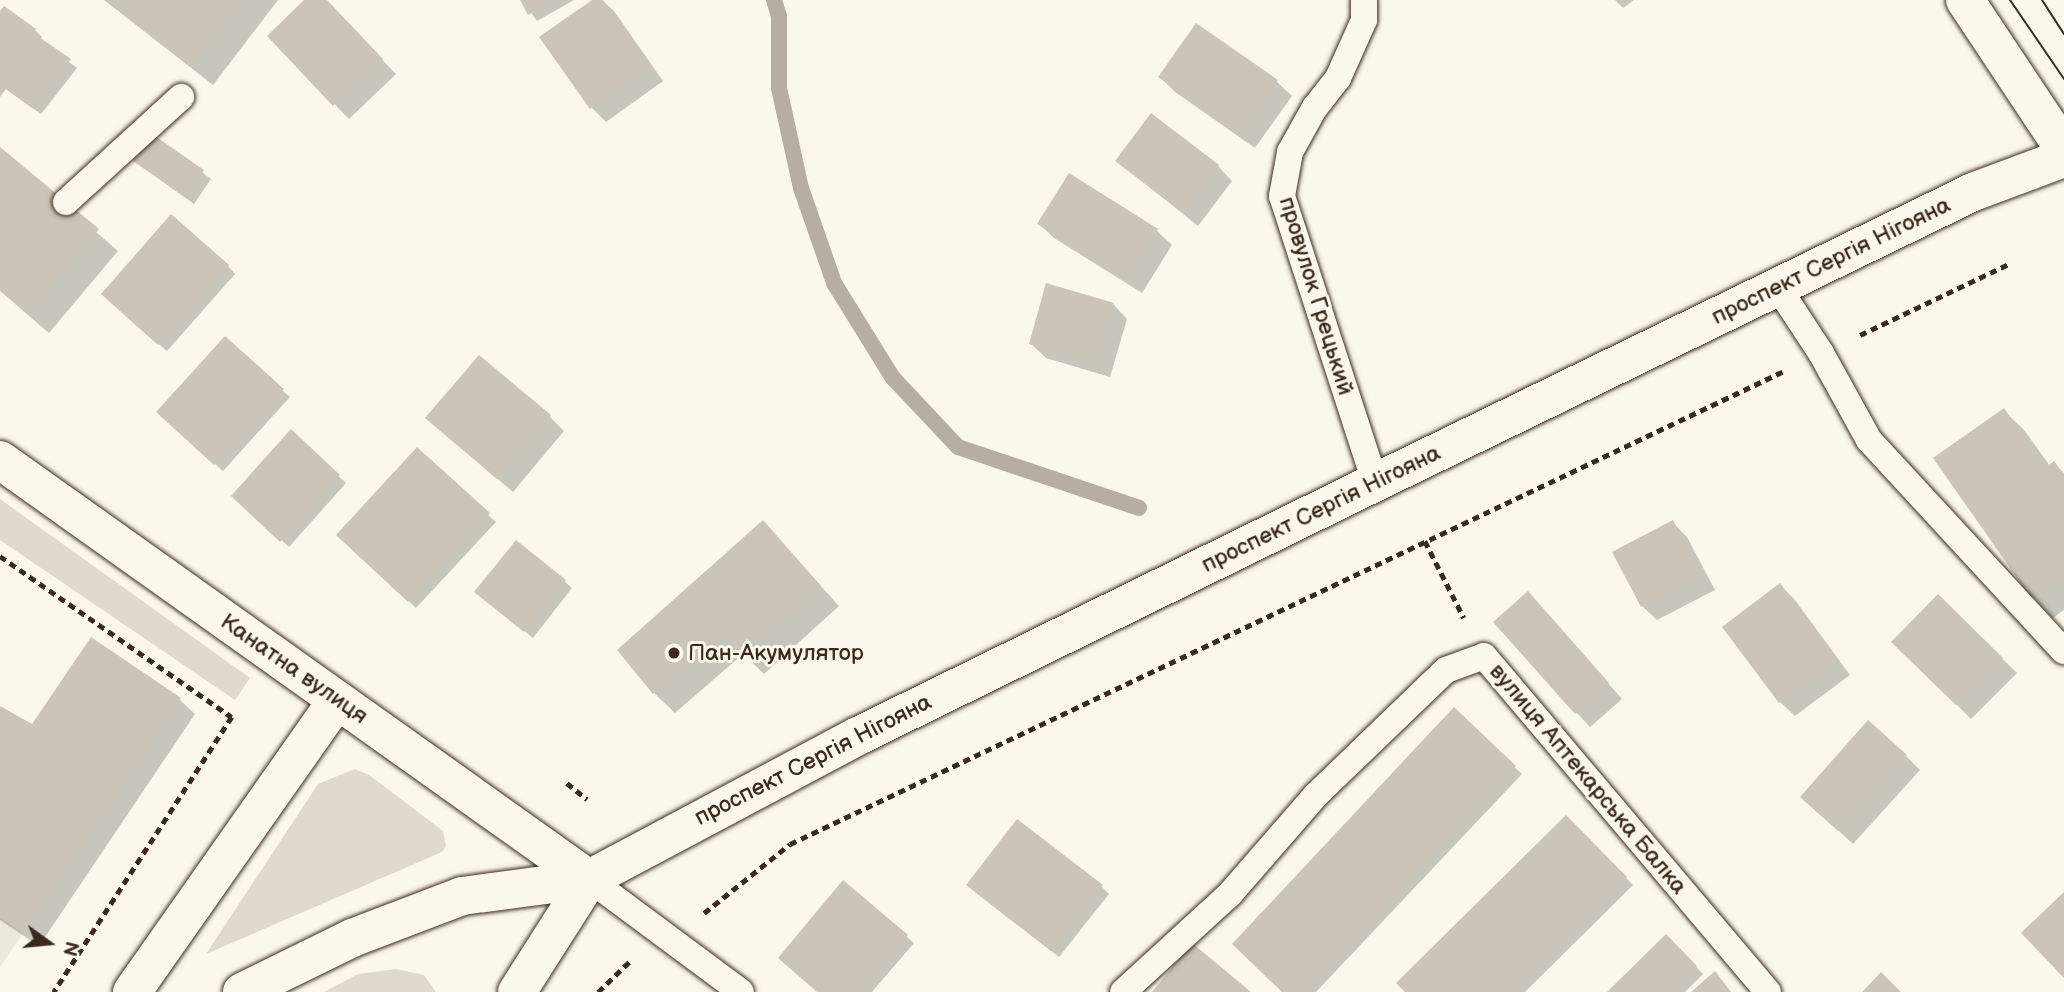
<!DOCTYPE html>
<meta charset="utf-8">
<style>
body{margin:0}
#map{position:relative;width:2064px;height:992px;overflow:hidden;background:#fbf7ec;font-family:"Balsamiq Sans",sans-serif}
div>[style]{position:absolute}
[style*='--x']{left:calc(var(--x)*1px);top:calc(var(--y)*1px);width:calc(var(--w)*1px);rotate:calc(var(--a)*1deg)}
.built>*{inset:0;background:#ede8dd}
.green>*{inset:0;background:#dfd9ce}
.shadow>*{inset:0;background:#0003}
.stream>*{height:16px;margin:-8px;padding:0 8px;transform-origin:8px;border-radius:8px;background:#b6aea2}
.building>*{inset:0;background:#ccc4b9}
.path>*{height:4.5px;margin-top:-2.25px;transform-origin:0;background:repeating-linear-gradient(90deg,#3b2a1e 0 7px,transparent 0 12px)}
.roads{filter:drop-shadow(0 0 2px #3b2a1e) drop-shadow(0 0 2px #3b2a1e)}
.service>*{height:26px;margin:-13px;padding:0 13px;transform-origin:13px;border-radius:13px;background:#fbf7ec}
.minor>*{height:38px;margin:-19px;padding:0 19px;transform-origin:19px;border-radius:19px;background:#fbf7ec}
.primary>*{height:38px;margin:-19px;padding:0 19px;transform-origin:19px;border-radius:19px;background:#fbf7ec}
.tram>*{height:2px;margin:-1px;padding:0 1px;transform-origin:1px;border-radius:1px;background:#3b2a1e}
.dots>*{width:19px;height:19px;translate:-50% -50%;box-sizing:border-box;border:4px solid #fbf7ec;border-radius:50%}
span{translate:-50% -50%;white-space:nowrap;text-align:center;line-height:1.15;-webkit-text-stroke:6px #fbf7ec;paint-order:stroke}
.street-label{font-size:23px;color:#3b2a1e}
.poi-label{font-size:23px;color:#3b2a1e}
.left{translate:0 -50%;text-align:left}
.north{position:absolute;left:14px;top:908px;width:70px;height:70px;-webkit-text-stroke:5px #fbf7ec;paint-order:stroke;rotate:105deg;font-size:19px;font-weight:700;line-height:28px;text-align:center;color:#3b2a1e}
.north::after{content:'';display:block;margin:auto;width:24px;height:32px;background:#3b2a1e;clip-path:polygon(50% 0,100% 100%,50% 72%,0 100%)}
</style>
<div id="map">
<div class="built">
<i style="clip-path:polygon(0 917px,23px 933px,0 967px)"></i>
</div>
<div class="green">
<i style="clip-path:polygon(0 499px,250px 678px,235px 700px,0 540px)"></i>
<i style="clip-path:polygon(355px 769px,369px 775px,443px 831px,446px 846px,442px 852px,206px 954px,318px 784px)"></i>
<i style="clip-path:polygon(396px 969px,424px 975px,436px 992px,324px 992px,358px 974px)"></i>
</div>
<div class="shadow">
<i style="clip-path:polygon(104px 0,278px 0,213px 85px)"></i>
<i style="clip-path:polygon(306px 0,325px 0,396px 74px,349px 119px,269px 36px)"></i>
<i style="clip-path:polygon(522px 0,574px 0,537px 21px)"></i>
<i style="clip-path:polygon(595px 0,602px 0,614px 11px,663px 81px,606px 122px,592px 108px)"></i>
<i style="clip-path:polygon(1615px 0,1634px 0,1623px 8px)"></i>
<i style="clip-path:polygon(0 15px,35px 30px,42px 37px,40px 40px,77px 68px,41px 114px,6px 89px,0 97px)"></i>
<i style="clip-path:polygon(1196px 25px,1277px 82px,1292px 96px,1255px 148px,1175px 92px,1160px 77px)"></i>
<i style="clip-path:polygon(153px 136px,211px 179px,194px 204px,135px 161px)"></i>
<i style="clip-path:polygon(0 149px,118px 251px,49px 333px,0 291px)"></i>
<i style="clip-path:polygon(1117px 161px,1218px 166px,1232px 181px,1198px 226px)"></i>
<i style="clip-path:polygon(1069px 175px,1157px 231px,1172px 245px,1142px 293px,1054px 238px,1039px 224px)"></i>
<i style="clip-path:polygon(228px 266px,235px 274px,167px 351px,110px 302px)"></i>
<i style="clip-path:polygon(1113px 304px,1127px 319px,1110px 377px,1046px 358px,1031px 344px)"></i>
<i style="clip-path:polygon(282px 390px,290px 397px,223px 471px,165px 419px)"></i>
<i style="clip-path:polygon(2003px 410px,2024px 430px,2050px 466px,2054px 463px,2064px 473px,2064px 610px,2053px 618px,2033px 597px,1935px 458px)"></i>
<i style="clip-path:polygon(549px 416px,564px 431px,513px 492px,427px 418px)"></i>
<i style="clip-path:polygon(291px 431px,346px 483px,289px 547px,240px 503px)"></i>
<i style="clip-path:polygon(488px 515px,496px 522px,416px 608px,345px 542px)"></i>
<i style="clip-path:polygon(763px 522px,839px 606px,764px 674px,743px 654px,675px 713px,654px 693px)"></i>
<i style="clip-path:polygon(1672px 522px,1687px 537px,1715px 590px,1657px 620px,1642px 606px)"></i>
<i style="clip-path:polygon(564px 581px,572px 588px,533px 638px,484px 599px)"></i>
<i style="clip-path:polygon(1780px 585px,1795px 600px,1850px 675px,1795px 716px,1780px 702px)"></i>
<i style="clip-path:polygon(1938px 596px,2017px 673px,1971px 719px,1894px 642px)"></i>
<i style="clip-path:polygon(1542px 608px,1622px 699px,1590px 727px,1576px 712px)"></i>
<i style="clip-path:polygon(91px 639px,180px 700px,195px 714px,39px 946px,0 920px,0 709px,2px 707px,32px 727px)"></i>
<i style="clip-path:polygon(1454px 710px,1522px 774px,1316px 992px,1284px 992px)"></i>
<i style="clip-path:polygon(1906px 756px,1920px 770px,1853px 844px,1817px 811px)"></i>
<i style="clip-path:polygon(1566px 817px,1633px 885px,1525px 992px,1407px 992px)"></i>
<i style="clip-path:polygon(1102px 887px,1109px 894px,1059px 957px,975px 892px)"></i>
<i style="clip-path:polygon(906px 936px,914px 943px,872px 992px,818px 992px)"></i>
<i style="clip-path:polygon(1666px 936px,1703px 974px,1685px 992px,1610px 992px)"></i>
</div>
<div class="stream">
<i style="--x:774;--y:0;--w:17;--a:73"></i>
<i style="--x:779;--y:16;--w:72;--a:90"></i>
<i style="--x:779;--y:88;--w:102;--a:77.6"></i>
<i style="--x:801;--y:188;--w:101;--a:70.8"></i>
<i style="--x:834;--y:283;--w:112;--a:58.2"></i>
<i style="--x:893;--y:378;--w:95;--a:46.7"></i>
<i style="--x:958;--y:447;--w:191;--a:18.6"></i>
</div>
<div class="building">
<i style="clip-path:polygon(106px 0,243px 0,192px 66px)"></i>
<i style="clip-path:polygon(304px 0,327px 0,383px 59px,333px 106px,267px 36px)"></i>
<i style="clip-path:polygon(520px 0,555px 0,528px 15px)"></i>
<i style="clip-path:polygon(592px 0,603px 0,650px 66px,590px 109px,539px 37px)"></i>
<i style="clip-path:polygon(4px 6px,36px 29px,33px 33px,71px 59px,32px 108px,0 85px,0 11px)"></i>
<i style="clip-path:polygon(1196px 23px,1278px 80px,1240px 135px,1158px 77px)"></i>
<i style="clip-path:polygon(1151px 113px,1219px 165px,1183px 213px,1115px 161px)"></i>
<i style="clip-path:polygon(152px 134px,204px 170px,186px 198px,133px 161px)"></i>
<i style="clip-path:polygon(0 147px,99px 229px,28px 314px,0 289px)"></i>
<i style="clip-path:polygon(1069px 173px,1158px 229px,1127px 280px,1037px 224px)"></i>
<i style="clip-path:polygon(171px 214px,229px 265px,158px 345px,101px 294px)"></i>
<i style="clip-path:polygon(1046px 283px,1114px 303px,1095px 364px,1029px 344px)"></i>
<i style="clip-path:polygon(225px 336px,284px 389px,214px 465px,156px 412px)"></i>
<i style="clip-path:polygon(479px 355px,551px 415px,497px 479px,425px 418px)"></i>
<i style="clip-path:polygon(2004px 408px,2046px 467px,2054px 461px,2064px 475px,2064px 576px,2031px 598px,1933px 458px)"></i>
<i style="clip-path:polygon(291px 429px,340px 475px,280px 542px,231px 496px)"></i>
<i style="clip-path:polygon(417px 447px,490px 513px,408px 602px,336px 535px)"></i>
<i style="clip-path:polygon(763px 520px,820px 585px,742px 655px,724px 633px,653px 694px,617px 650px)"></i>
<i style="clip-path:polygon(1673px 520px,1702px 575px,1641px 607px,1612px 552px)"></i>
<i style="clip-path:polygon(516px 540px,566px 580px,524px 632px,474px 592px)"></i>
<i style="clip-path:polygon(1780px 583px,1837px 659px,1779px 703px,1722px 627px)"></i>
<i style="clip-path:polygon(1528px 591px,1609px 683px,1575px 714px,1493px 622px)"></i>
<i style="clip-path:polygon(1938px 594px,2003px 658px,1956px 705px,1891px 642px)"></i>
<i style="clip-path:polygon(91px 637px,181px 698px,23px 933px,0 917px,0 706px,32px 724px)"></i>
<i style="clip-path:polygon(1454px 707px,1516px 766px,1303px 992px,1282px 992px,1232px 944px)"></i>
<i style="clip-path:polygon(1868px 720px,1907px 755px,1838px 831px,1800px 797px)"></i>
<i style="clip-path:polygon(1566px 815px,1627px 877px,1511px 992px,1405px 992px,1396px 983px)"></i>
<i style="clip-path:polygon(1017px 819px,1103px 885px,1051px 951px,966px 885px)"></i>
<i style="clip-path:polygon(843px 880px,908px 935px,859px 992px,817px 992px,778px 958px)"></i>
<i style="clip-path:polygon(2064px 892px,2064px 978px,2021px 933px)"></i>
<i style="clip-path:polygon(1666px 934px,1697px 966px,1671px 992px,1607px 992px)"></i>
<i style="clip-path:polygon(1192px 943px,1251px 992px,1152px 992px)"></i>
<i style="clip-path:polygon(1715px 971px,1731px 992px,1691px 992px)"></i>
<i style="clip-path:polygon(1881px 972px,1901px 992px,1862px 992px)"></i>
</div>
<div class="path">
<i style="--x:1860;--y:335;--w:167;--a:-25.5"></i>
<i style="--x:1425;--y:541;--w:86;--a:63.1"></i>
<i style="--x:0;--y:556;--w:282;--a:34.8"></i>
<i style="--x:232;--y:717;--w:328;--a:122.9"></i>
<i style="--x:567;--y:783;--w:26;--a:39"></i>
<i style="--x:704;--y:913;--w:110;--a:-38.7"></i>
<i style="--x:790;--y:844;--w:1099;--a:-25.45"></i>
<i style="--x:598;--y:992;--w:45;--a:-44.1"></i>
</div>
<div class="roads">
<div class="service">
<i style="--x:1364;--y:0;--w:20;--a:90"></i>
<i style="--x:1364;--y:20;--w:64;--a:114.1"></i>
<i style="--x:1338;--y:78;--w:37;--a:128"></i>
<i style="--x:1315;--y:107;--w:51;--a:119.1"></i>
<i style="--x:1290;--y:152;--w:45;--a:100.3"></i>
<i style="--x:1282;--y:196;--w:301;--a:72"></i>
<i style="--x:66;--y:202;--w:156;--a:-42.4"></i>
<i style="--x:1777;--y:286;--w:80;--a:56.7"></i>
<i style="--x:1821;--y:353;--w:99;--a:61.1"></i>
<i style="--x:1869;--y:440;--w:287;--a:47.3"></i>
<i style="--x:589;--y:879;--w:189;--a:36.6"></i>
<i style="--x:1123;--y:992;--w:145;--a:-42.5"></i>
<i style="--x:1230;--y:894;--w:131;--a:-49"></i>
<i style="--x:1316;--y:795;--w:180;--a:-43.9"></i>
<i style="--x:1446;--y:670;--w:40;--a:-20.2"></i>
<i style="--x:1484;--y:656;--w:440;--a:49.8"></i>
</div>
<div class="minor">
<i style="--x:1965;--y:0;--w:179;--a:56.4"></i>
<i style="--x:0;--y:460;--w:723;--a:35.43"></i>
<i style="--x:132;--y:992;--w:357;--a:-54.9"></i>
</div>
<div class="primary">
<i style="--x:242;--y:992;--w:123;--a:-26.1"></i>
<i style="--x:352;--y:938;--w:118;--a:-20.9"></i>
<i style="--x:462;--y:896;--w:128;--a:-7.6"></i>
<i style="--x:589;--y:879;--w:305;--a:-28"></i>
<i style="--x:858;--y:736;--w:564;--a:-26.11"></i>
<i style="--x:1364;--y:488;--w:677;--a:-25.92"></i>
<i style="--x:1973;--y:192;--w:97;--a:-20.5"></i>
<i style="--x:517;--y:992;--w:134;--a:-57.5"></i>
</div>
</div>
<div class="tram">
<i style="--x:2010;--y:0;--w:96;--a:55.6"></i>
<i style="--x:2042;--y:0;--w:40;--a:57.1"></i>
</div>
<div class="dots">
<i style="left:674px;top:653px;background:#3b2a1e"></i>
</div>
<div class="street-label">
<span style="left:1831px;top:261px;rotate:-26deg">проспект Сергія Нігояна</span>
<span style="left:1316px;top:296px;rotate:73deg">провулок Грецький</span>
<span style="left:1321px;top:509px;rotate:-26deg">проспект Сергія Нігояна</span>
<span style="left:294px;top:669px;rotate:35deg">Канатна вулиця</span>
<span style="left:813px;top:760px;rotate:-27deg">проспект Сергія Нігояна</span>
<span style="left:1588px;top:779px;rotate:50deg">вулиця Аптекарська Балка</span>
</div>
<div class="poi-label">
<span class="left" style="left:688px;top:653px">Пан-Акумулятор</span>
</div>
<div class="north">N</div>
</div>
